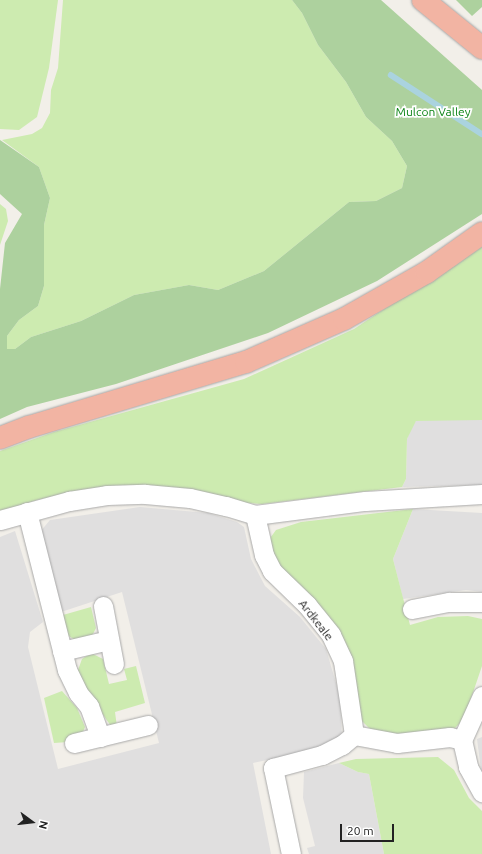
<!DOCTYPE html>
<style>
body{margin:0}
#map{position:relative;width:482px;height:854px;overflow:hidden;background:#f2efe9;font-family:Ubuntu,sans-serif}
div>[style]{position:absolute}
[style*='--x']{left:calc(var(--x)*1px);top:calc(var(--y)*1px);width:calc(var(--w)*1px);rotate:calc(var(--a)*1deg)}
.residential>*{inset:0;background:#e0dfdf}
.grass>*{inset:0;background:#cdebb0}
.forest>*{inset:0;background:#add19e}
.stream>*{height:5.5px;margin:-2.75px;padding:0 2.75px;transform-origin:2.75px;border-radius:2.75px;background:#aad3df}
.roads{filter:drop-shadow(0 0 1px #a9a9a9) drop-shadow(0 0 1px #a9a9a9)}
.minor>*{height:19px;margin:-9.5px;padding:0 9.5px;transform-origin:9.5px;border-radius:9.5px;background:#fff}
.trunk>*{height:22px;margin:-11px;padding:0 11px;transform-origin:11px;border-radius:11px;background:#f2b4a3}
span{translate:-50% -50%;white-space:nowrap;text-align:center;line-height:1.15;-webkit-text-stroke:3.5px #fff;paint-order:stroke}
.park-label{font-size:12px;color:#0c8416}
.street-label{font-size:12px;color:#222}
.north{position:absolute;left:12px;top:802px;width:40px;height:40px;-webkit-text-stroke:3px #fff;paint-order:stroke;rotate:105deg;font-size:11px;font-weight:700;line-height:16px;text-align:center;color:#222}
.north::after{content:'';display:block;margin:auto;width:14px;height:18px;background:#222;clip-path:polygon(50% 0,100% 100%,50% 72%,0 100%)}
.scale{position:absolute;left:340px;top:824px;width:54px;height:18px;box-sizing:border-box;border:2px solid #222;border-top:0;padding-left:5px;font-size:12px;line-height:14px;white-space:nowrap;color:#222;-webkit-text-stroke:3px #fff;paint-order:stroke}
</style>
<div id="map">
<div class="residential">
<i style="clip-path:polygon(430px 420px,482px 420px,482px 485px,402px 487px,406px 479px,407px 439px,411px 428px,416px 421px)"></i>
<i style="clip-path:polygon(140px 507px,208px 513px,237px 522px,244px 527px,251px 559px,265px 586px,300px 617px,326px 649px,340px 697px,342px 739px,319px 749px,253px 763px,271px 854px,0 854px,0 537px,15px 531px,43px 622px,30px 632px,28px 647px,58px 769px,159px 743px,122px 592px,61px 612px,40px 532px,50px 520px)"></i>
<i style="clip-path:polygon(413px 509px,482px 513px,482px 592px,466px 590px,403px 599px,393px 559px)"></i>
<i style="clip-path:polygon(482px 737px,482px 778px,477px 739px)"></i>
<i style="clip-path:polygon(339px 763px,358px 772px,369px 774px,384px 854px,309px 854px,307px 848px,315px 846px,303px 798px,304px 772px)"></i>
</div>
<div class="grass">
<i style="clip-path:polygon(0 0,58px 0,49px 68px,37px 117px,19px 130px,0 129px)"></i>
<i style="clip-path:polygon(63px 0,292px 0,302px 13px,318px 45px,346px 82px,366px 117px,392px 141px,407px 166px,402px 188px,376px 201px,349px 202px,264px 271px,218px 290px,189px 285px,134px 295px,81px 321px,31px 337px,15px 349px,7px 349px,7px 336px,19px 320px,38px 306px,44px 286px,44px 225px,50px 198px,39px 167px,2px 140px,32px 134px,42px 128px,50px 113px,51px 90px,58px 68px)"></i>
<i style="clip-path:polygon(0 204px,6px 209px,8px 221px,0 245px)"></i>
<i style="clip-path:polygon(482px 244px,482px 420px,416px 421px,407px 439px,406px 479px,402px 487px,262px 504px,75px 492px,37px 500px,0 512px,0 451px,54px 432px,244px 379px,354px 329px)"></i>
<i style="clip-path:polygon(413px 509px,393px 559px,410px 625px,438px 617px,468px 616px,482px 619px,482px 666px,464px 719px,455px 728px,401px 736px,371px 730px,361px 720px,356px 681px,348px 650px,278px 568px,268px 541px,276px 530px,301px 522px)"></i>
<i style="clip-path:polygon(91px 607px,96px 628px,91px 638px,77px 641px,67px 635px,63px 615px)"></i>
<i style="clip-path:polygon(91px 653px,103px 659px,109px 684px,127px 680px,124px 669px,136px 666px,145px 703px,115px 712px,117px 727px,113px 729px,78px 679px,78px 670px,82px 659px)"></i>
<i style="clip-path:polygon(62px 691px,77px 708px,85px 727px,83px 732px,68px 742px,54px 743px,44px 698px)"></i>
<i style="clip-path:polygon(438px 757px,454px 770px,469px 798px,482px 811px,482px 854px,384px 854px,369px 774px,358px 772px,339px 763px,356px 759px)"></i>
</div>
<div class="forest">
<i style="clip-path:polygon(292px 0,381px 0,482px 90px,482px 214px,377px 281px,268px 333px,116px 384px,27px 407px,0 419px,0 289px,5px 243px,22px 214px,0 194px,0 140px,39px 167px,50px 198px,44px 225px,44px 286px,38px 306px,19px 320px,7px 336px,7px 349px,15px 349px,31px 337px,81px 321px,134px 295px,189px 285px,218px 290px,264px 271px,349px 202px,376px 201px,402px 188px,407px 166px,392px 141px,366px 117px,346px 82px,318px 45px,302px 13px)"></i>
<i style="clip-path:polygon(456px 0,482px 0,482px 7px,472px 16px)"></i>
</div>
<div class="stream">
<i style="--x:391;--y:75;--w:108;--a:33"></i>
</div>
<div class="roads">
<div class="minor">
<i style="--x:27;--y:512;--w:163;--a:75.8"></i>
<i style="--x:67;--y:670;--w:25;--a:64"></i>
<i style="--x:78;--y:693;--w:17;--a:50"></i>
<i style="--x:89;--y:706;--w:33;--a:70"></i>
<i style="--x:255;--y:515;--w:41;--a:77.3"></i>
<i style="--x:264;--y:555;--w:18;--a:63"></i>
<i style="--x:272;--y:571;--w:49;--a:44.2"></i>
<i style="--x:307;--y:605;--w:38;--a:51"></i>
<i style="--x:331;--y:635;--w:29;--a:65"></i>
<i style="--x:343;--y:661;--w:75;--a:81.5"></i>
<i style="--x:0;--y:520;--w:72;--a:-15.4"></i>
<i style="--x:69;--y:501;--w:38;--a:-9"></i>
<i style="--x:107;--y:495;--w:38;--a:-2"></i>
<i style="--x:145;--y:494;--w:45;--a:5.1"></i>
<i style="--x:190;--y:498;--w:37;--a:13"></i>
<i style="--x:226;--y:506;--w:30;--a:17"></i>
<i style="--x:255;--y:515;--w:111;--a:-7.3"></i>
<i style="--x:365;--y:501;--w:117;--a:-3.4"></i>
<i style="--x:103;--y:606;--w:59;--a:79.3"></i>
<i style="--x:412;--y:609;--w:38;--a:-11"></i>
<i style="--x:449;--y:602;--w:33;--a:0"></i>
<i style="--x:62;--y:651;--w:48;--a:-13.2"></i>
<i style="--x:482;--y:696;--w:48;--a:114.4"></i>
<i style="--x:462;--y:740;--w:28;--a:77"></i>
<i style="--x:468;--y:767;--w:29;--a:61"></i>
<i style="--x:74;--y:743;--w:76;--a:-13.7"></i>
<i style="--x:291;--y:854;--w:88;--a:-101.8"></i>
<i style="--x:273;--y:768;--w:51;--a:-14.9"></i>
<i style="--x:322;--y:755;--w:22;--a:-27"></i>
<i style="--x:342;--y:745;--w:16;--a:-40"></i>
<i style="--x:354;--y:735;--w:44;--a:10.5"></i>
<i style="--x:397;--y:743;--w:53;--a:-6.5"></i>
<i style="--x:450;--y:737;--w:12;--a:14"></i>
</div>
<div class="trunk">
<i style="--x:423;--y:0;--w:76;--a:39.1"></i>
<i style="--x:0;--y:438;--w:31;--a:-21"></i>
<i style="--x:29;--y:427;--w:227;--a:-16.7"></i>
<i style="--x:246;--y:362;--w:107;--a:-23.7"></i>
<i style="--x:344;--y:319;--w:95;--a:-29.5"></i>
<i style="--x:427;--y:272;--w:67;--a:-35.3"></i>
</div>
</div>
<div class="park-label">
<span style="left:433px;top:112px">Mulcon Valley</span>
</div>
<div class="street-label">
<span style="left:316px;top:620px;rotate:52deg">Ardkeale</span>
</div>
<div class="north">N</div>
<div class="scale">20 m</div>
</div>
